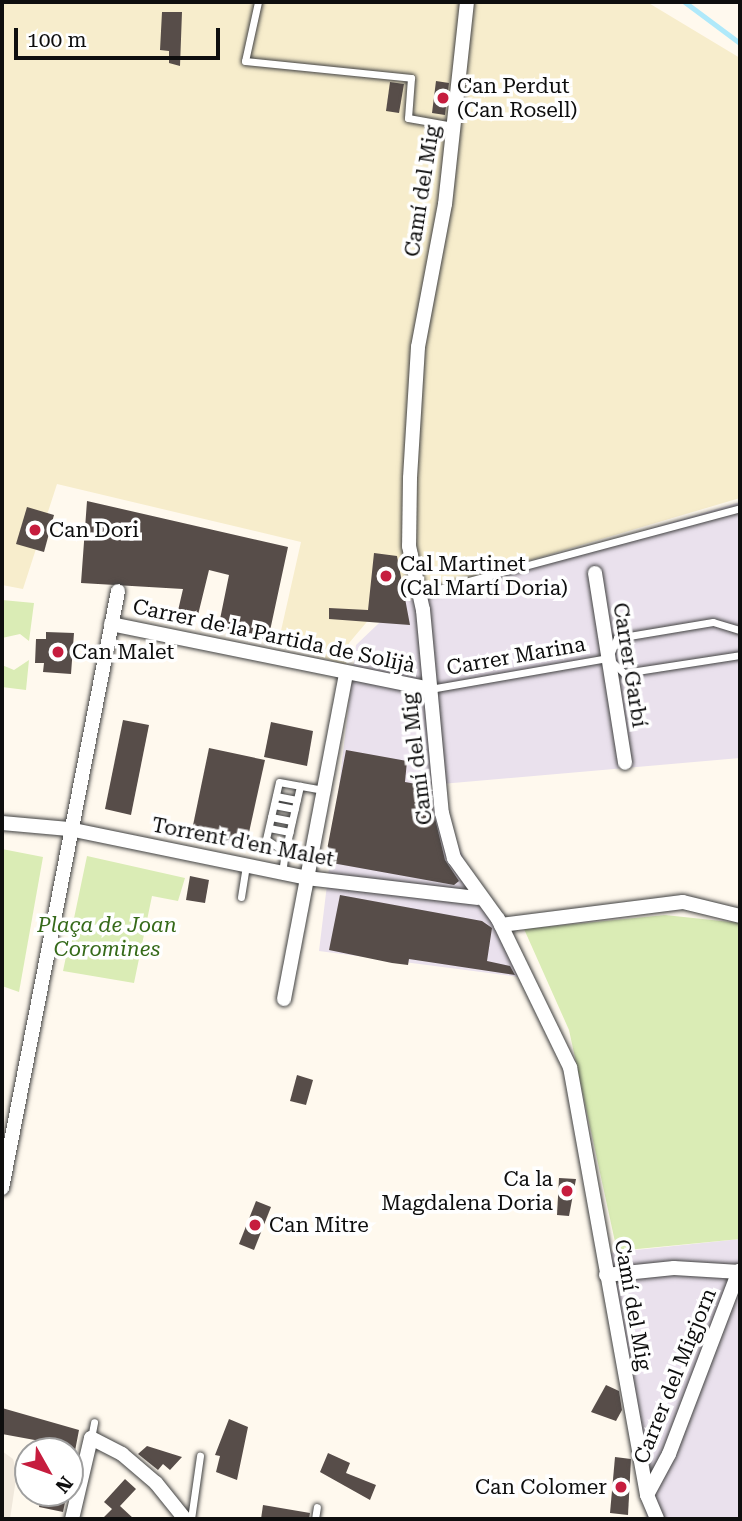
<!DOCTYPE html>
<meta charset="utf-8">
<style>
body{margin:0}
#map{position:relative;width:742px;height:1521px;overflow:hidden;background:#fff9ee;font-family:"Roboto Serif",serif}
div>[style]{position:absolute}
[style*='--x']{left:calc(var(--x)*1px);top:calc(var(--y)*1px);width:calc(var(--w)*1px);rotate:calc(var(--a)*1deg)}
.industrial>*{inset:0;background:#eae1ed}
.farmland>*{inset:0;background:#f7edcc}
.green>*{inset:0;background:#daecb5}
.plaza>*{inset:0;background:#f0e8dc}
.stream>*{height:4.5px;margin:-2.25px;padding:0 2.25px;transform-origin:2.25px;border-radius:2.25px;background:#afe9fa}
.building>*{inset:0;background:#574d49}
.roads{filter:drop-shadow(0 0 2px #414141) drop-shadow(0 0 2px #414141)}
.lane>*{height:7px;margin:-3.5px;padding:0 3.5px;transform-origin:3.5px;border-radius:3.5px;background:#fff}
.street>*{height:14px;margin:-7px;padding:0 7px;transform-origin:7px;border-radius:7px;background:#fff}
.dots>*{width:19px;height:19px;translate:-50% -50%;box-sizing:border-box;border:4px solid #fff;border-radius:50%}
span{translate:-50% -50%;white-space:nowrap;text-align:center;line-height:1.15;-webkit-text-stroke:7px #fff;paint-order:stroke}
.poi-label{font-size:21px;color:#0e0e0e}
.left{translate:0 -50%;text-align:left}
.right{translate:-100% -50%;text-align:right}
.street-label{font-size:21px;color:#0e0e0e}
.park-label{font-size:21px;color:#366a1a;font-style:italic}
.frame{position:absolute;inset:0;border:4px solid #0e0e0e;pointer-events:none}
.north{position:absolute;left:14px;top:1437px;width:70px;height:70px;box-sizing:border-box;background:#fff;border:2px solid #9f9f9f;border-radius:50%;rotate:130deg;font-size:19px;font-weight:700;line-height:28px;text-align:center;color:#0e0e0e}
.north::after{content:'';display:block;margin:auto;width:24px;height:32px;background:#c61d3e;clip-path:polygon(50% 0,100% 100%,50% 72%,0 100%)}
.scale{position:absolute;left:14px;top:28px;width:206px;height:32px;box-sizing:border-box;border:4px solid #0e0e0e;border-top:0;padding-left:9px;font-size:21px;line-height:24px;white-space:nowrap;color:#0e0e0e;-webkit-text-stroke:5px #fff;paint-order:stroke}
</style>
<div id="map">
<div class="industrial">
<i style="clip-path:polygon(740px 502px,740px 758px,430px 785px,519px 977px,319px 951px,356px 645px,400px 603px)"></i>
<i style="clip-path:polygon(740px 1239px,740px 1519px,647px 1519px,598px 1254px)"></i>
</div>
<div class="farmland">
<i style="clip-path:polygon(2px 2px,647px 2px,740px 58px,740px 498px,382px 604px,349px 643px,346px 665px,278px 644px,301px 542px,57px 484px,23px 589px,2px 585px)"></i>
</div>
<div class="green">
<i style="clip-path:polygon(2px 600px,34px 603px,29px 641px,20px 634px,2px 638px)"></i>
<i style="clip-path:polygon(29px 660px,26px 690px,2px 687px,2px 665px,14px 670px)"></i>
<i style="clip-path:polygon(2px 849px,43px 857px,19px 992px,2px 986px)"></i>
<i style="clip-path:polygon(87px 856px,185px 878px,178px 901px,152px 896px,134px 983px,63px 971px)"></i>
<i style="clip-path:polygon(665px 915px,740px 923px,740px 1239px,617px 1251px,569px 1030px,524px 929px)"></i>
</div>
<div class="plaza">
<i style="clip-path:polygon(2px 1451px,13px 1459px,17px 1472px,10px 1519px,2px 1519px)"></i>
</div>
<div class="stream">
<i style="--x:685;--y:2;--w:69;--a:36.7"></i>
</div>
<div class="building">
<i style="clip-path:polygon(162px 12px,182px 12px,180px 66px,169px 63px,169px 51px,160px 50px)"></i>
<i style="clip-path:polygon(436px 81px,449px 83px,445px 115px,432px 113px)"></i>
<i style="clip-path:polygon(390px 82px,404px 84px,399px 113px,386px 111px)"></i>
<i style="clip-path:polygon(87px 501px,288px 547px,268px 640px,218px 629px,229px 575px,209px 570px,197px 619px,177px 615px,183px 589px,81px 583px)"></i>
<i style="clip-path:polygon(27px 507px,54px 515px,44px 552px,16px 544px)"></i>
<i style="clip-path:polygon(374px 553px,397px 556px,410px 625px,329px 619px,329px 608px,368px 610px)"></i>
<i style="clip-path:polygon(46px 632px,74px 633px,71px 674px,43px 672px,44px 663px,35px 663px,36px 639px,46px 639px)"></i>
<i style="clip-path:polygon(123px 720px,149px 725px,131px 815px,105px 809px)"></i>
<i style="clip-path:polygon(271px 722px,313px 731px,307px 766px,264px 757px)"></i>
<i style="clip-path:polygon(209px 748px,265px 760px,246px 846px,191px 835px)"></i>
<i style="clip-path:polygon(346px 750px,407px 761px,405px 782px,422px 785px,420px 804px,432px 806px,445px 860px,459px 881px,454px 885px,332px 863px,326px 855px)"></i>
<i style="clip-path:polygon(190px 876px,209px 880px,205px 903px,186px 900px)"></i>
<i style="clip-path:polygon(340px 895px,482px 921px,492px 928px,487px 961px,510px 966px,515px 975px,409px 959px,408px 965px,392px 963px,329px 950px)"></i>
<i style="clip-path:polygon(297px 1075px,313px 1080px,306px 1105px,290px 1101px)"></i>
<i style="clip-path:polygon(559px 1178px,576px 1179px,569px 1216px,557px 1215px)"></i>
<i style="clip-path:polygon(256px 1201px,271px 1207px,254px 1250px,239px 1244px)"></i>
<i style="clip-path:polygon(606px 1385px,619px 1391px,622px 1410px,616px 1421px,591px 1412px)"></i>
<i style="clip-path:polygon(2px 1408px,79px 1430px,75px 1451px,50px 1451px,51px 1443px,2px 1434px)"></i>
<i style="clip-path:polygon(229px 1419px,248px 1427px,237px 1480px,216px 1472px,220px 1456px,215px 1455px)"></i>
<i style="clip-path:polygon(147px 1446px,182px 1457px,170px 1470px,163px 1464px,158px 1470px,138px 1454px)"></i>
<i style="clip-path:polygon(328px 1453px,350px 1463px,346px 1473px,376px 1485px,370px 1500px,320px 1472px)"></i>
<i style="clip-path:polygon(615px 1457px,631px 1459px,628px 1515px,610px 1513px)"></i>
<i style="clip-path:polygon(125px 1479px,136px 1489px,120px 1506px,134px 1519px,102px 1519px,112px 1509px,104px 1502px)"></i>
<i style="clip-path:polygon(42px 1493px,67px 1493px,63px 1512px,39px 1507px)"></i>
<i style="clip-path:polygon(263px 1505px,310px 1513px,309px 1519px,261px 1519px)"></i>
</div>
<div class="roads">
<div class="lane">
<i style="--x:258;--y:2;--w:60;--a:102.4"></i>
<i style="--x:245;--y:61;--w:167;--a:5.8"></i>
<i style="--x:411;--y:78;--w:40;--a:94.3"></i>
<i style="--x:408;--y:118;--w:47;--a:9.9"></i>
<i style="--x:420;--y:594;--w:331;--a:-15"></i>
<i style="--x:610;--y:655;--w:18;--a:-68"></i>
<i style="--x:617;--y:638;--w:97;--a:-9.5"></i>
<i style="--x:713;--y:622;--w:28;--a:17"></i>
<i style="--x:611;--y:661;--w:18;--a:43"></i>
<i style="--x:624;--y:673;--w:117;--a:-8.8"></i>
<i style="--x:430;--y:689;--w:181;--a:-9.9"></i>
<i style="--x:276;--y:796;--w:21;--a:11"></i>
<i style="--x:274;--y:805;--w:21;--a:11"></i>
<i style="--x:271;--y:817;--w:21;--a:11"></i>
<i style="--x:269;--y:828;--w:21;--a:11"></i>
<i style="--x:285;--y:852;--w:68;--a:-77.2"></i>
<i style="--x:282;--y:873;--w:21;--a:-82"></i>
<i style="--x:285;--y:852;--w:23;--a:-146"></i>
<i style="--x:266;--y:839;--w:58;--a:-77.2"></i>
<i style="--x:279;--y:782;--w:45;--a:10.3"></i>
<i style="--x:241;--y:897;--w:32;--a:-81"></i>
<i style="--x:91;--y:1438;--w:16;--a:-79"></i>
<i style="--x:191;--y:1519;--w:64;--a:-81.9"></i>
<i style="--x:315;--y:1519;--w:12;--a:-81"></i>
</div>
<div class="street">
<i style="--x:467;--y:2;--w:203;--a:96.2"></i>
<i style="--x:445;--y:204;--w:146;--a:100.7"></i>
<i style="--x:418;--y:347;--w:131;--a:93.5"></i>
<i style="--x:410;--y:478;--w:68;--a:90.8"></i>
<i style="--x:409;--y:546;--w:66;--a:77.7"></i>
<i style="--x:423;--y:610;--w:204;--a:84.7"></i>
<i style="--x:442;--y:813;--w:47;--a:75.1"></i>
<i style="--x:454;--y:858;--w:75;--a:54.2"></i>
<i style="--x:498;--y:919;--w:165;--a:64.1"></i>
<i style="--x:570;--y:1067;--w:435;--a:79.8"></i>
<i style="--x:647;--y:1495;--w:26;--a:67"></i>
<i style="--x:595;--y:573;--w:192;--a:81"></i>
<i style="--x:111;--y:624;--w:326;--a:11.5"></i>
<i style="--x:2;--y:823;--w:67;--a:5.1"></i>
<i style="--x:69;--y:829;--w:243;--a:11.6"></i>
<i style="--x:307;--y:878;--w:172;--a:6.7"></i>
<i style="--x:501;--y:925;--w:183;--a:-7.2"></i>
<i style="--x:683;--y:902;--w:59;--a:13.8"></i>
<i style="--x:284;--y:999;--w:331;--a:-79.2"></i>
<i style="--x:2;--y:1188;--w:608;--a:-79"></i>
<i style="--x:606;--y:1275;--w:68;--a:-5.9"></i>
<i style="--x:674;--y:1268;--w:66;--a:3.5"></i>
<i style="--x:647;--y:1495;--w:47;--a:-61.8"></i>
<i style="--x:669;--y:1454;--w:196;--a:-69.1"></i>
<i style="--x:72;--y:1519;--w:83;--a:-76.8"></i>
<i style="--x:91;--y:1438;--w:35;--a:27"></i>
<i style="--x:122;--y:1454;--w:45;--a:40.5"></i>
<i style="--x:156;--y:1483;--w:46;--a:51.1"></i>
</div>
</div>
<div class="dots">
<i style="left:443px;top:98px;background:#c61d3e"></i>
<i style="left:35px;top:530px;background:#c61d3e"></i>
<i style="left:386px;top:576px;background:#c61d3e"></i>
<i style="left:58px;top:652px;background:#c61d3e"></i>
<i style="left:567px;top:1191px;background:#c61d3e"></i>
<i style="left:255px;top:1225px;background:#c61d3e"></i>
<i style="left:621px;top:1487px;background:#c61d3e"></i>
</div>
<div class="poi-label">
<span class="left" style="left:457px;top:98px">Can Perdut<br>(Can Rosell)</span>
<span class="left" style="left:49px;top:530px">Can Dori</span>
<span class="left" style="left:400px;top:576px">Cal Martinet<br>(Cal Martí Doria)</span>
<span class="left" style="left:72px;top:652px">Can Malet</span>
<span class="right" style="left:553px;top:1191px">Ca la<br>Magdalena Doria</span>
<span class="left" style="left:269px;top:1225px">Can Mitre</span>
<span class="right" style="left:607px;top:1487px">Can Colomer</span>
</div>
<div class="street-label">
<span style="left:422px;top:191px;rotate:-81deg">Camí del Mig</span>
<span style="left:274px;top:636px;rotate:12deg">Carrer de la Partida de Solijà</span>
<span style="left:516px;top:656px;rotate:-10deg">Carrer Marina</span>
<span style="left:630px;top:665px;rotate:81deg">Carrer Garbí</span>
<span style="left:417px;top:759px;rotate:-97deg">Camí del Mig</span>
<span style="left:243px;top:842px;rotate:11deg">Torrent d'en Malet</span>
<span style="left:633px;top:1305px;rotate:80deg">Camí del Mig</span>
<span style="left:675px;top:1376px;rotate:-68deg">Carrer del Migjorn</span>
</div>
<div class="park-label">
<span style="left:107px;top:937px">Plaça de Joan<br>Coromines</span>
</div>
<div class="frame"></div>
<div class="north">N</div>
<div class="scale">100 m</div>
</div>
